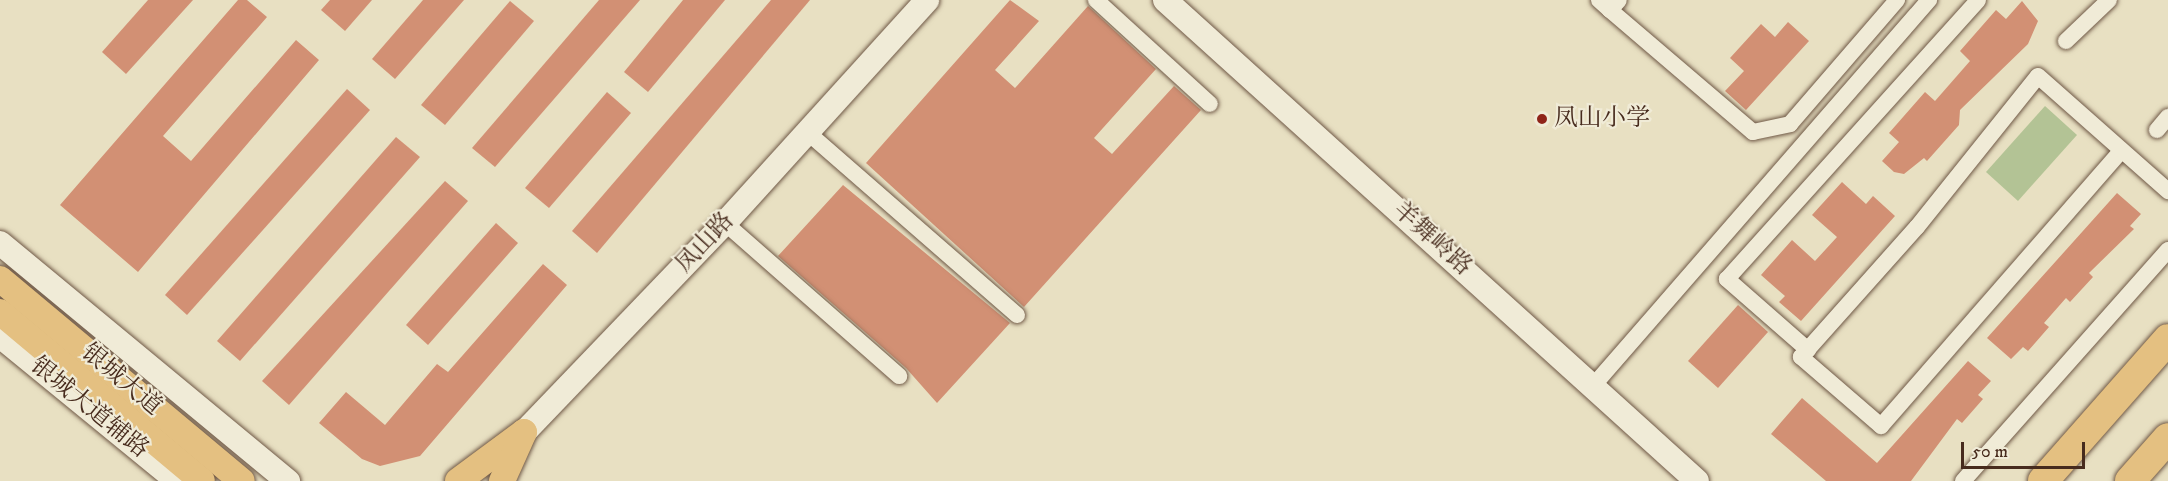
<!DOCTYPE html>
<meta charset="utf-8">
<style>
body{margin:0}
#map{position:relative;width:2168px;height:481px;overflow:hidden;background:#e8e0c2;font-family:"IM FELL DW Pica","Noto Serif SC",serif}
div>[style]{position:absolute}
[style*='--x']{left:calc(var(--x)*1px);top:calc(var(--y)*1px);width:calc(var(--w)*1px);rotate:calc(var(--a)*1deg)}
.green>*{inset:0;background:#b3c395}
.building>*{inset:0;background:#d29074}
.roads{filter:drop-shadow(0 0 2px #6f5846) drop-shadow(0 0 2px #6f5846)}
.street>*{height:16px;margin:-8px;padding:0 8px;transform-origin:8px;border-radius:8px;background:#f0ebd7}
.secondary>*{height:24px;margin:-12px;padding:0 12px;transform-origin:12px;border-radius:12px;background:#f0ebd7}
.primary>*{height:26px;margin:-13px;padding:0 13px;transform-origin:13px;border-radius:13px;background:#e4c081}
.highway>*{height:30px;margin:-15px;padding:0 15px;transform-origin:15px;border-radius:15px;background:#e4c081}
.dots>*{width:16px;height:16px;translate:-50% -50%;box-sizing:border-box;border:3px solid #f0ebd7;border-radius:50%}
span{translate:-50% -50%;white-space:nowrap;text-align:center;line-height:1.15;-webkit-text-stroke:4.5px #f0ebd7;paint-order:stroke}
.poi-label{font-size:24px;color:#472b1d}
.left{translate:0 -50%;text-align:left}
.street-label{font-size:24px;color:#472b1d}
.scale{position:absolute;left:1961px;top:442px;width:124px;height:27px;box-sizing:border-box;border:3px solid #472b1d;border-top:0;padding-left:8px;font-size:18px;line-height:21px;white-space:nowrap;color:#472b1d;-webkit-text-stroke:4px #f0ebd7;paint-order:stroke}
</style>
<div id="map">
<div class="green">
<i style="clip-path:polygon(2045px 106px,2077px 135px,2018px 201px,1986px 172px)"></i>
</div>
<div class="building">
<i style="clip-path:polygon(148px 0,193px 0,126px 74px,102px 52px)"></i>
<i style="clip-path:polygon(238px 0,247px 0,267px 17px,163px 136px,191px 161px,296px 40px,319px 60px,138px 272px,60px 205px)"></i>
<i style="clip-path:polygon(330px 0,372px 0,345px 31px,321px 10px)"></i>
<i style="clip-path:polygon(423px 0,464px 0,395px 79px,372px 59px)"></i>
<i style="clip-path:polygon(599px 0,640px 0,495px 167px,472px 148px)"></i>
<i style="clip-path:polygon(683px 0,725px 0,648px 92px,624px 72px)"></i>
<i style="clip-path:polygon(771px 0,810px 0,597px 253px,572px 231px)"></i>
<i style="clip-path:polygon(1010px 0,1039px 21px,995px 70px,1015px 88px,1088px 6px,1156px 69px,1094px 138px,1112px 154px,1174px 86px,1201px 110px,1024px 307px,866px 163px)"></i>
<i style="clip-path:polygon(510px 1px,534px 21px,445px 125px,421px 105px)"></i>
<i style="clip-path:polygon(2022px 1px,2038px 21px,2028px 44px,1960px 110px,1959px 125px,1927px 161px,1924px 158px,1904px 174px,1894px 172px,1882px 161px,1899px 142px,1889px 133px,1925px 92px,1935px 101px,1970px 61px,1960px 51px,1996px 10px,2006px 19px)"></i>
<i style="clip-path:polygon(1788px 22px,1809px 41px,1746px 110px,1725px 91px,1744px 71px,1730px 58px,1761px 24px,1775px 37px)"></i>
<i style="clip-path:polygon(347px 89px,370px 110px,187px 315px,165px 295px)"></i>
<i style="clip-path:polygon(607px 92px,631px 113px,549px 208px,525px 188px)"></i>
<i style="clip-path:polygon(396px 137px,420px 157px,240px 361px,217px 341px)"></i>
<i style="clip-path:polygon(445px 181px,468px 201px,289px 405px,262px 381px)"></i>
<i style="clip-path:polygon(1842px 182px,1866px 204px,1873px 196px,1895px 216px,1801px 321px,1779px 302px,1785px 296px,1761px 275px,1792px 240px,1815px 261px,1837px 237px,1812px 215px)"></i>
<i style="clip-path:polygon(843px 185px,1010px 323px,937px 403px,906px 368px,778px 256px)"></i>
<i style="clip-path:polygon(2117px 193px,2141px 214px,2130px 226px,2134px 229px,2089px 273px,2093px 277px,2070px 302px,2066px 298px,2044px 323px,2049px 327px,2028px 351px,2023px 347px,2011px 359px,1987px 338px)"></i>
<i style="clip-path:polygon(496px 223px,518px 243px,428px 345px,406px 325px)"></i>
<i style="clip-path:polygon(543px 264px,567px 285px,420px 456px,380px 466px,362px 459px,319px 423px,346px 392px,385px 425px,437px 364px,448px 372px)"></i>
<i style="clip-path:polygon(1738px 305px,1768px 332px,1718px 388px,1688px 361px)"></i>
<i style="clip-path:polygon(1968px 361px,1991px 381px,1978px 395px,1983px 399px,1962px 423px,1957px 419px,1911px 481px,1826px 481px,1771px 434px,1802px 398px,1877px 463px)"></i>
</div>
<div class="roads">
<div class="street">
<i style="--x:1096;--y:0;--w:154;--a:42.4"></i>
<i style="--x:1599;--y:0;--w:15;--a:42"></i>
<i style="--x:1610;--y:10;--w:13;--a:-48"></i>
<i style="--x:1610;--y:10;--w:188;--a:40.5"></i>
<i style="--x:1753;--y:132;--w:38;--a:-12"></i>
<i style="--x:1790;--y:124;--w:164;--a:-49.2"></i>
<i style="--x:2066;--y:41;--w:59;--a:-43.6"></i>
<i style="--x:2157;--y:130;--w:17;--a:-50"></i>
<i style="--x:806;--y:131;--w:280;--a:41.1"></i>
<i style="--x:2121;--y:151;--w:365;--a:131.1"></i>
<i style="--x:1881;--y:426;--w:106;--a:-139.2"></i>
<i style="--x:1801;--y:357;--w:174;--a:-48.3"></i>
<i style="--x:1917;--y:227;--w:193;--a:-51.3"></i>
<i style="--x:2038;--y:76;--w:174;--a:41.5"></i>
<i style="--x:725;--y:223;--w:232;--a:41.3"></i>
<i style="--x:1808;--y:350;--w:108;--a:-138.8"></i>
<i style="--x:1727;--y:279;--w:375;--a:-48"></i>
<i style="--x:1593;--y:386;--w:512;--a:-48.96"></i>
<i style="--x:1963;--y:481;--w:309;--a:-48.4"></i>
</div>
<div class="secondary">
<i style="--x:1165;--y:0;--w:717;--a:42.12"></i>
<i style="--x:0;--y:243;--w:374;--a:39.6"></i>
<i style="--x:0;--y:336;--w:229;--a:39.3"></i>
<i style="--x:511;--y:446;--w:309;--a:-46.2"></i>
<i style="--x:725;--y:223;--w:301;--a:-47.8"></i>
</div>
<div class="primary">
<i style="--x:0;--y:279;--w:315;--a:39.9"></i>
<i style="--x:0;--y:312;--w:263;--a:39.9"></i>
<i style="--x:458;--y:481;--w:82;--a:-36.6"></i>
<i style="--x:524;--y:432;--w:54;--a:114.2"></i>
</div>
<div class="highway">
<i style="--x:2043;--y:481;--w:189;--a:-48.6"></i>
<i style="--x:2130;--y:481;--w:57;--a:-48.5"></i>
</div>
</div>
<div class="dots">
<i style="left:1542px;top:119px;background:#8f2418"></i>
</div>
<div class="poi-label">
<span class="left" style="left:1554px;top:119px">凤山小学</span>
</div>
<div class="street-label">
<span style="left:1432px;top:239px;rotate:42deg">羊舞岭路</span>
<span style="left:705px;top:243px;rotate:-47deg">凤山路</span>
<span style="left:121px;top:380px;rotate:40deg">银城大道</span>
<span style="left:89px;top:408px;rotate:39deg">银城大道辅路</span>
</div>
<div class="scale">50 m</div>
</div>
